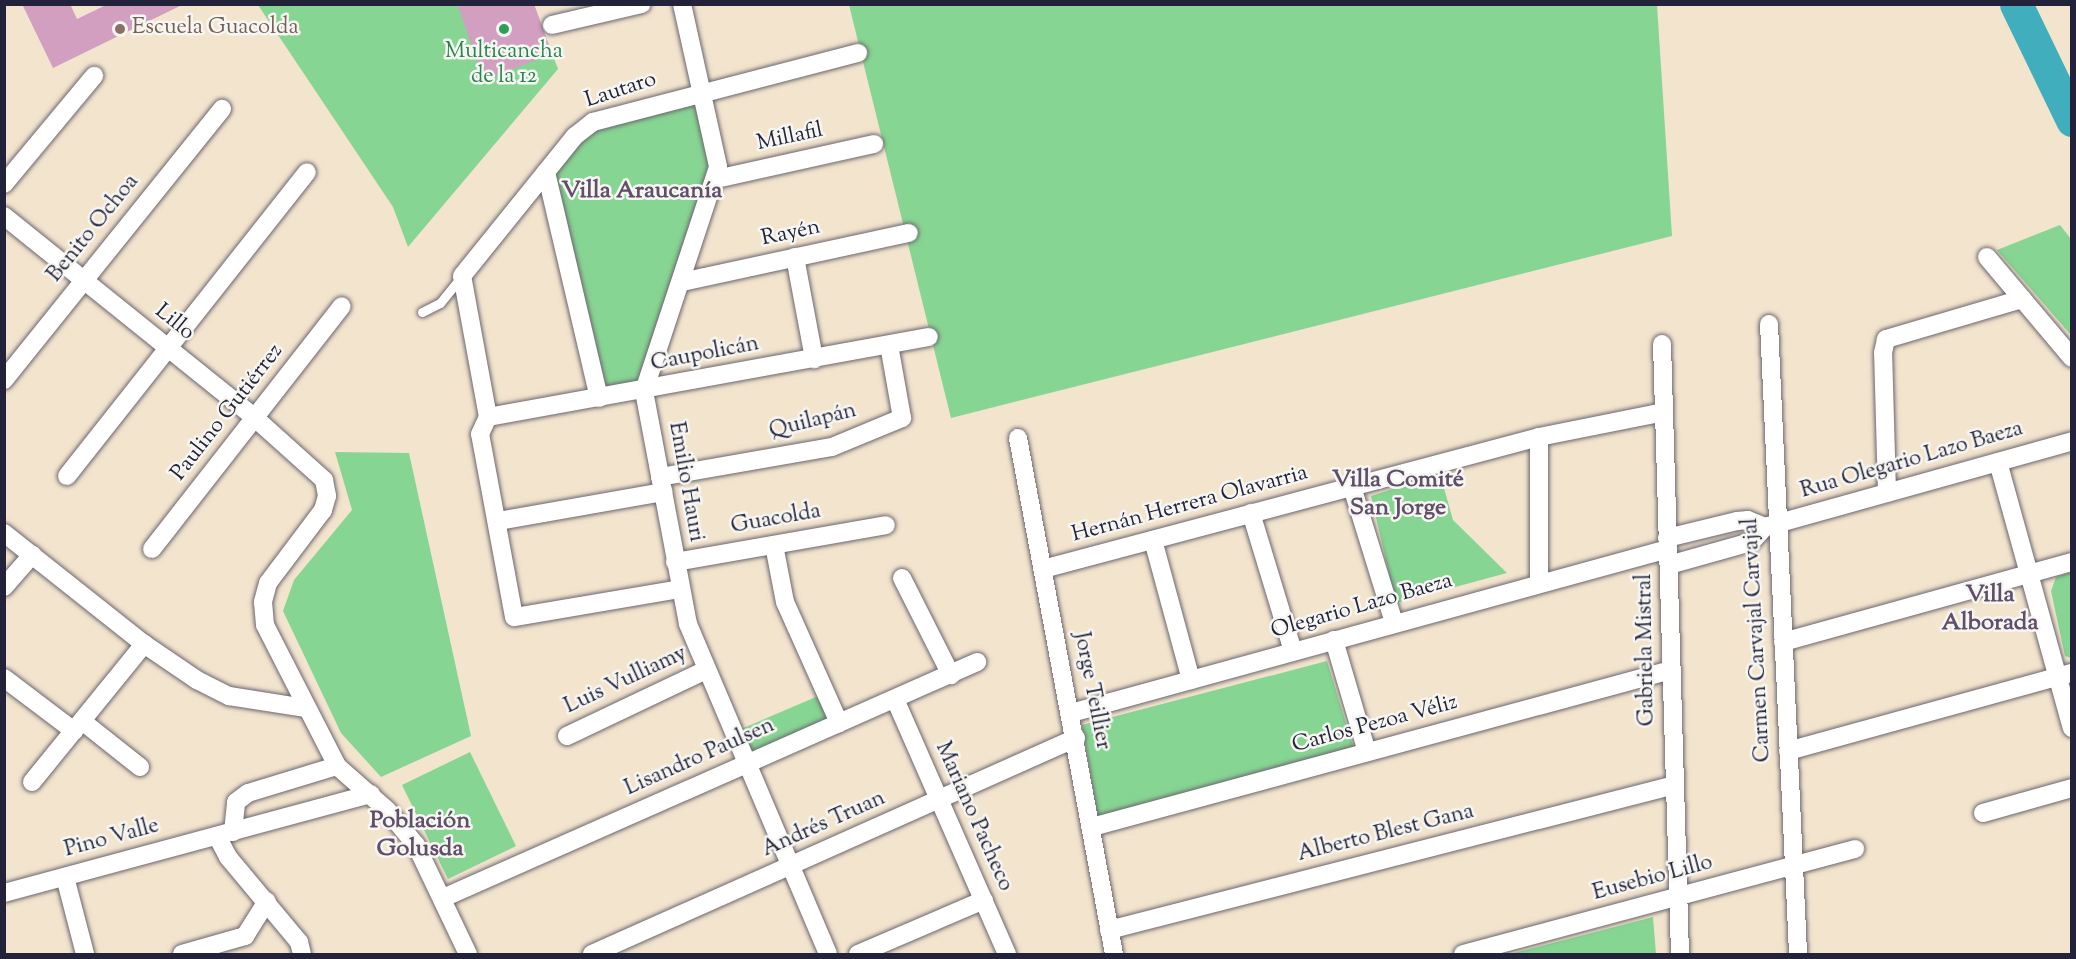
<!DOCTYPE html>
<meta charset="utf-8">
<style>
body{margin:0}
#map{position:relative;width:2076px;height:959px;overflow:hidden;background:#f3e4ce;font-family:"Sorts Mill Goudy",serif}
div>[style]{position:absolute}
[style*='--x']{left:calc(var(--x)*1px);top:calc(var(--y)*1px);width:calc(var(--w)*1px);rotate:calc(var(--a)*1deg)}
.green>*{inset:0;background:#87d593}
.river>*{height:33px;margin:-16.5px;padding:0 16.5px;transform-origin:16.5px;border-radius:16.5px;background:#40aebd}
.building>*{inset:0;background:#d39fc1}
.roads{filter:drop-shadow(0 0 2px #6b666e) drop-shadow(0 0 2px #6b666e)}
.service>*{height:9px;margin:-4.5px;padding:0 4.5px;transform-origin:4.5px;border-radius:4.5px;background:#fff}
.minor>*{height:18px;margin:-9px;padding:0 9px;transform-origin:9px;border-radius:9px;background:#fff}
.dots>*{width:16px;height:16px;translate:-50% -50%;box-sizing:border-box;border:3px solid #f6f6f2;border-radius:50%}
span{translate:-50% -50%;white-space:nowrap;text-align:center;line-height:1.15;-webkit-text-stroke:5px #f6f6f2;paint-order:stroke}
.education-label{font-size:22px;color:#785e54}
.left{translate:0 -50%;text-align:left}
.leisure-label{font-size:22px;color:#27864d}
.street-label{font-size:22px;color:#22223b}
.neighbourhood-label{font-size:24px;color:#604e6a;font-weight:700}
.frame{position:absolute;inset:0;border:6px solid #22223b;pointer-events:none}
</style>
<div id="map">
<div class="green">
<i style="clip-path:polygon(258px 5px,534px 5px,558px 69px,408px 247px,393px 207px)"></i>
<i style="clip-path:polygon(849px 5px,1657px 5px,1672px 236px,951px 418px)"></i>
<i style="clip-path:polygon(701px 96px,715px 154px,642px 388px,601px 396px,549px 173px,580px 136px)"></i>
<i style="clip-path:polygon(2060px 225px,2071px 239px,2071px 335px,1997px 250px)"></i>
<i style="clip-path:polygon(335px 452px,409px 453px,471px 736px,381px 777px,341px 733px,283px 611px,294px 580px,352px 510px)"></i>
<i style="clip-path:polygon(1440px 474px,1453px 520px,1507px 573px,1396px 603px,1371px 496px)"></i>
<i style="clip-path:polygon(2071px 572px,2072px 572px,2071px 658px,2065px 656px,2051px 591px,2056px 577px)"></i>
<i style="clip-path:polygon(1327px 661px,1356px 756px,1098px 819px,1082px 725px)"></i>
<i style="clip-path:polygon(823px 694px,834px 720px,752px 755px,741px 729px)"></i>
<i style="clip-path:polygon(470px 752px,516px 846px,448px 879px,402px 785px)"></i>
<i style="clip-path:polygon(1653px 917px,1656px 954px,1510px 954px)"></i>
</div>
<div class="river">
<i style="--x:2016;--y:4;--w:129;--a:64.2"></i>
</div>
<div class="building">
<i style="clip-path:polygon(22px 4px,70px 4px,77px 19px,108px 4px,184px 4px,53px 68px)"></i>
<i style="clip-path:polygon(457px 4px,534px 4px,552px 54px,484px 80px)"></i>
</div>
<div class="roads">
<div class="service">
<i style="--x:422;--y:312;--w:20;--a:-27"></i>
<i style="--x:440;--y:303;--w:35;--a:-51"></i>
</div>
<div class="minor">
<i style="--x:682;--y:4;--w:167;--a:77.5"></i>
<i style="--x:718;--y:167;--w:236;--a:108.3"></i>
<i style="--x:644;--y:391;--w:237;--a:79.3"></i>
<i style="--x:688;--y:624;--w:358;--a:67"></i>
<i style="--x:552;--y:25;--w:92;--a:-13.1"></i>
<i style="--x:546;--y:172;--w:232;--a:76.8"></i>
<i style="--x:716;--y:179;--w:162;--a:-12.5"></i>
<i style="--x:4;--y:184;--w:141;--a:-50.2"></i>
<i style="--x:4;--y:216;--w:322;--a:38.8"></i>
<i style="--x:255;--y:418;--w:93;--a:41.9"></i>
<i style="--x:324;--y:480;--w:16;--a:79"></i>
<i style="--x:327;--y:496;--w:15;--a:106"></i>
<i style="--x:323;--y:510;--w:91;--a:127"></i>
<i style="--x:268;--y:583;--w:20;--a:105"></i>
<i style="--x:263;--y:602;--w:23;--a:85"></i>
<i style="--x:265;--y:625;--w:158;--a:62.9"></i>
<i style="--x:337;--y:766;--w:67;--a:41.3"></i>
<i style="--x:387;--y:810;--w:45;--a:50.4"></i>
<i style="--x:416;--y:845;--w:121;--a:64.5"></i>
<i style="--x:795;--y:257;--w:104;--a:79.4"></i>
<i style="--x:1987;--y:257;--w:132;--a:49.9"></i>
<i style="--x:682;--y:282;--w:232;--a:-12.2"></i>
<i style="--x:1769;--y:324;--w:631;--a:87.36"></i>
<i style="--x:1662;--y:344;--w:610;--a:88.31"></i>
<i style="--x:4;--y:380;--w:348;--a:-51.2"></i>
<i style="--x:488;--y:417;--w:448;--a:-10.3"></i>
<i style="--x:1539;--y:437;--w:146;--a:90"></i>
<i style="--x:1018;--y:438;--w:525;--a:79.46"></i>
<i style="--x:1998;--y:462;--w:276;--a:74.5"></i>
<i style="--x:67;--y:476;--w:387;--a:-51.7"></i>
<i style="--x:660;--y:477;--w:175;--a:-9.9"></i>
<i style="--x:832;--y:447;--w:76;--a:-22.5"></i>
<i style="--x:902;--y:418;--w:74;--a:-100.1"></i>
<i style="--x:1352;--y:487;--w:142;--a:72.8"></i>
<i style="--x:1887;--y:493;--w:140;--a:-91.6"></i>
<i style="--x:1883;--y:353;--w:14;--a:-78"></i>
<i style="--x:1886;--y:339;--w:142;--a:-16.4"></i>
<i style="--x:1251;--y:513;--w:144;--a:73.1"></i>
<i style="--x:498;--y:521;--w:168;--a:-10"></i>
<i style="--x:4;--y:533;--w:179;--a:38.4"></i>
<i style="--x:144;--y:644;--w:64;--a:34.2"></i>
<i style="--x:197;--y:680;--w:36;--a:27"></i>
<i style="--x:229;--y:696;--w:78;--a:8.9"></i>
<i style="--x:1667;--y:538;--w:72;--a:-13.7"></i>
<i style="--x:1737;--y:521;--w:11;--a:-5"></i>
<i style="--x:1748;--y:520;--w:18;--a:22"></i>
<i style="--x:1153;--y:540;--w:145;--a:74.8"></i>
<i style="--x:774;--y:545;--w:58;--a:79.1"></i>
<i style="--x:785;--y:602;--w:133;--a:65.9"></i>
<i style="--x:152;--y:549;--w:308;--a:-52"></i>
<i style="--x:675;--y:562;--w:214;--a:-9.9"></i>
<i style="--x:1669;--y:565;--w:85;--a:-15.7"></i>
<i style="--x:1751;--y:542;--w:21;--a:-47"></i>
<i style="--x:1765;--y:527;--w:319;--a:-15.6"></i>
<i style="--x:1043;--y:569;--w:513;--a:-14.9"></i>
<i style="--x:1539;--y:437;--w:127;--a:-11.3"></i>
<i style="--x:902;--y:578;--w:109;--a:63.2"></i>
<i style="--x:4;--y:587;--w:43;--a:-48.8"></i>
<i style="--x:680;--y:589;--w:168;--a:170.4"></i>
<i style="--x:514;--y:617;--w:186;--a:-100.5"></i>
<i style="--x:480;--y:434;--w:19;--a:-65"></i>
<i style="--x:488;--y:417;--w:143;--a:-100.4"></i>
<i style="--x:462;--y:276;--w:180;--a:-51.1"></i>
<i style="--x:575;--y:136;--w:23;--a:-38"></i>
<i style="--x:593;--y:122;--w:274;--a:-14.6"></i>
<i style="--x:1334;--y:640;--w:117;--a:73.6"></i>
<i style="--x:1783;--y:642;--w:300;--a:-15.5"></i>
<i style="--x:4;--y:678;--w:88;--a:37.1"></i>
<i style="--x:895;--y:699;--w:279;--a:66.3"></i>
<i style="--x:1071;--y:713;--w:619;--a:-15.36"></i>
<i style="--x:82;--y:721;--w:74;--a:38.4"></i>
<i style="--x:567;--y:736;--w:154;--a:-25.4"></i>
<i style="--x:1788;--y:751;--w:295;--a:-15.4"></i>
<i style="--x:32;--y:782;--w:178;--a:-50.9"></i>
<i style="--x:1983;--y:813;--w:92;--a:-15.7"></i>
<i style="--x:1092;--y:827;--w:600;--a:-15.17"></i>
<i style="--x:233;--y:832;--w:30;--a:-84"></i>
<i style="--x:236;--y:802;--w:15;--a:-37"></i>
<i style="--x:248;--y:793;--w:93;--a:-16.9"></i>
<i style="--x:217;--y:836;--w:24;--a:62"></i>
<i style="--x:228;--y:857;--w:111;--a:50.1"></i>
<i style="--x:299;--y:942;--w:12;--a:76"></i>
<i style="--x:65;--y:877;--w:80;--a:75.4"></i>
<i style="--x:4;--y:893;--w:380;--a:-15.1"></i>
<i style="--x:443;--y:898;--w:584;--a:-23.84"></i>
<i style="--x:1109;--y:930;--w:584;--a:-14.37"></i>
<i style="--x:182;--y:954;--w:66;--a:-15.9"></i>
<i style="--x:245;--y:936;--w:41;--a:-57.8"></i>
<i style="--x:592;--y:954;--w:530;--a:-24.05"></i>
<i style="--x:858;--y:954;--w:137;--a:-23.2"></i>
<i style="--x:1463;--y:954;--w:406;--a:-15"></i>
</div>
</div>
<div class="dots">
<i style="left:120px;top:29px;background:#8d6e63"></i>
<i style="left:504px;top:29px;background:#2e9e5b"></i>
</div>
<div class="education-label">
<span class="left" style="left:132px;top:29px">Escuela Guacolda</span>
</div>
<div class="leisure-label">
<span style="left:504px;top:65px">Multicancha<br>de la 12</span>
</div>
<div class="street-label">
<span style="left:621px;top:91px;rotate:-18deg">Lautaro</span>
<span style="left:790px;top:138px;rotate:-12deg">Millafil</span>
<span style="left:94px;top:229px;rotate:-51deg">Benito Ochoa</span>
<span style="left:791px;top:234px;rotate:-12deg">Rayén</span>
<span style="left:174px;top:323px;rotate:39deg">Lillo</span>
<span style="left:705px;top:355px;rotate:-11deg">Caupolicán</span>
<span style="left:228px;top:413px;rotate:-52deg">Paulino Gutiérrez</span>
<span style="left:813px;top:422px;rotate:-14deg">Quilapán</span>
<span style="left:1912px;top:461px;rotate:-16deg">Rua Olegario Lazo Baeza</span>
<span style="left:685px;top:482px;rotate:80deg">Emilio Hauri</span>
<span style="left:1190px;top:505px;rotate:-15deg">Hernán Herrera Olavarria</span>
<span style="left:776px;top:520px;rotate:-10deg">Guacolda</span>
<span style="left:1362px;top:607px;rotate:-16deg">Olegario Lazo Baeza</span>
<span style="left:1758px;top:640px;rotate:-93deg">Carmen Carvajal Carvajal</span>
<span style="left:1647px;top:650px;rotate:-91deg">Gabriela Mistral</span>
<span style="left:626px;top:681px;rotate:-25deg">Luis Vulliamy</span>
<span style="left:1091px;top:691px;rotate:79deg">Jorge Teillier</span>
<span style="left:1375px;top:725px;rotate:-15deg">Carlos Pezoa Véliz</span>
<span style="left:700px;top:758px;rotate:-24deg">Lisandro Paulsen</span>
<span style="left:973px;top:817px;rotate:66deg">Mariano Pacheco</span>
<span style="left:824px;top:825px;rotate:-24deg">Andrés Truan</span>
<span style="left:1386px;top:834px;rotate:-14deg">Alberto Blest Gana</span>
<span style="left:112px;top:839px;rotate:-15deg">Pino Valle</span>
<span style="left:1653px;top:879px;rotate:-15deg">Eusebio Lillo</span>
</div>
<div class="neighbourhood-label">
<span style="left:642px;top:192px">Villa Araucanía</span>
<span style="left:1398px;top:495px">Villa Comité<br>San Jorge</span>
<span style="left:1990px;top:610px">Villa<br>Alborada</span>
<span style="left:420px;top:836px">Población<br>Golusda</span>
</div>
<div class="frame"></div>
</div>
